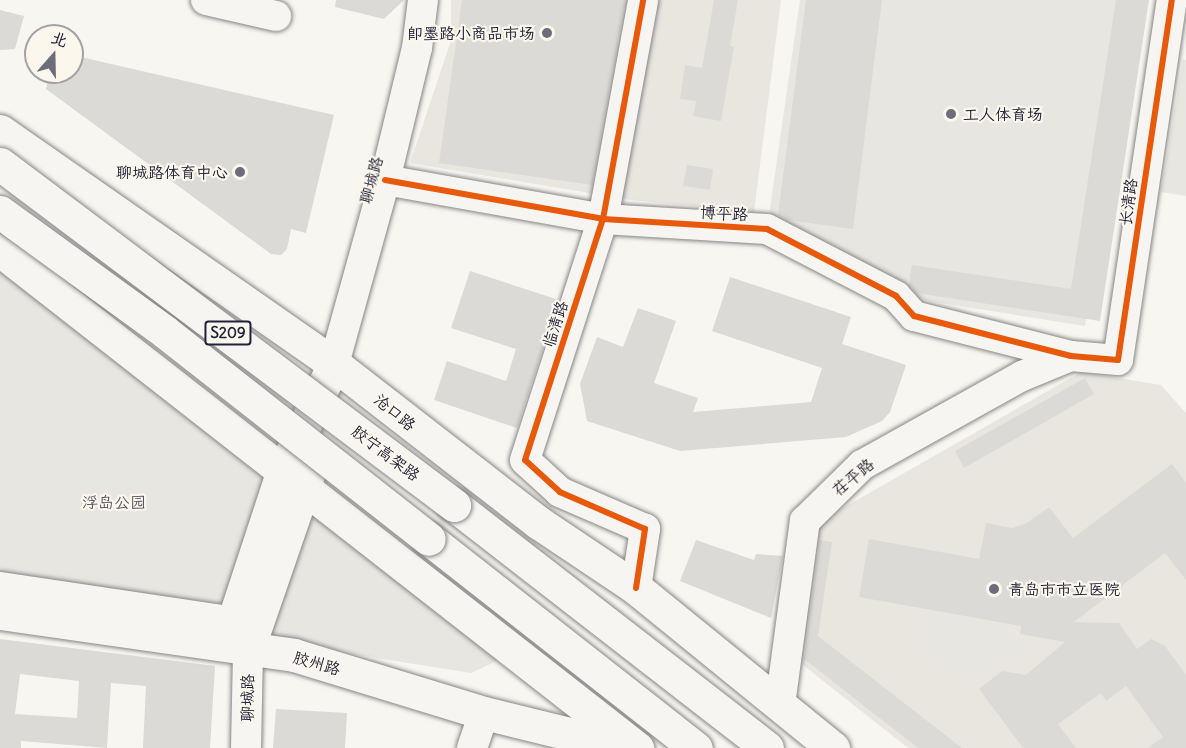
<!DOCTYPE html>
<meta charset="utf-8">
<style>
body{margin:0}
#map{position:relative;width:1186px;height:748px;overflow:hidden;background:#f8f6f0;font-family:Delius,"LXGW WenKai TC",sans-serif}
div>[style]{position:absolute}
[style*='--x']{left:calc(var(--x)*1px);top:calc(var(--y)*1px);width:calc(var(--w)*1px);rotate:calc(var(--a)*1deg)}
.built>*{inset:0;background:#e9e6e0}
.green>*{inset:0;background:#e8e6e0}
.building>*{inset:0;background:#dbdad7}
.roads{filter:drop-shadow(0 0 2px #878688) drop-shadow(0 0 2px #878688)}
.minor>*{height:30px;margin:-15px;padding:0 15px;transform-origin:15px;border-radius:15px;background:#f6f5f1}
.major>*{height:33px;margin:-16.5px;padding:0 16.5px;transform-origin:16.5px;border-radius:16.5px;background:#f6f5f1}
.highway>*{height:33px;margin:-16.5px;padding:0 16.5px;transform-origin:16.5px;border-radius:16.5px;background:#f6f5f1}
.bridges{filter:drop-shadow(0 0 2px #878688) drop-shadow(0 0 2px #878688)}
.highway-bridge>*{height:33px;margin:-16.5px;padding:0 16.5px;transform-origin:16.5px;border-radius:16.5px;background:#f6f5f1}
.cycleway>*{height:6px;margin:-3px;padding:0 3px;transform-origin:3px;border-radius:3px;background:#e8590c}
.dots>*{width:16px;height:16px;translate:-50% -50%;box-sizing:border-box;border:3px solid #fbf7ec;border-radius:50%}
span{translate:-50% -50%;white-space:nowrap;text-align:center;line-height:1.15;-webkit-text-stroke:4.5px #fbf7ec;paint-order:stroke}
.shield-label span{padding:2px 4px;background:#fbf7ec;border:2px solid;border-radius:4px;-webkit-text-stroke-width:0}
.shield-label{font-size:15px;color:#22223b;font-weight:700}
.poi-label{font-size:16px;color:#22223b}
.right{translate:-100% -50%;text-align:right}
.left{translate:0 -50%;text-align:left}
.street-label{font-size:16px;color:#22223b}
.park-label{font-size:16px;color:#505061}
.north{position:absolute;left:24px;top:24px;width:60px;height:60px;box-sizing:border-box;background:#fbf7ec;border:2px solid #a4a2a5;border-radius:50%;rotate:20deg;font-size:16px;font-weight:700;line-height:24px;text-align:center;color:#22223b}
.north::after{content:'';display:block;margin:auto;width:21px;height:27px;background:#6d6c7a;clip-path:polygon(50% 0,100% 100%,50% 72%,0 100%)}
</style>
<div id="map">
<div class="built">
<i style="clip-path:polygon(451px 0,781px 0,754px 212px,631px 200px,410px 163px,451px 40px)"></i>
<i style="clip-path:polygon(1081px 372px,1161px 385px,1186px 413px,1186px 748px,908px 748px,789px 654px,813px 525px)"></i>
</div>
<div class="green">
<i style="clip-path:polygon(800px 0,1138px 0,1085px 326px,896px 296px,767px 229px)"></i>
<i style="clip-path:polygon(1183px 59px,1186px 60px,1186px 196px,1161px 192px)"></i>
<i style="clip-path:polygon(0 270px,501px 659px,471px 673px,0 598px)"></i>
<i style="clip-path:polygon(919px 612px,1013px 631px,1011px 640px,1035px 644px,1018px 662px,1003px 658px,974px 682px,922px 643px)"></i>
</div>
<div class="building">
<i style="clip-path:polygon(336px 0,404px 0,384px 19px,335px 7px)"></i>
<i style="clip-path:polygon(462px 0,625px 0,592px 185px,439px 163px)"></i>
<i style="clip-path:polygon(714px 0,738px 0,730px 46px,734px 47px,721px 121px,693px 116px,696px 101px,680px 99px,685px 65px,702px 68px)"></i>
<i style="clip-path:polygon(806px 0,882px 0,853px 229px,787px 220px,778px 215px)"></i>
<i style="clip-path:polygon(1116px 0,1149px 0,1100px 321px,916px 293px,909px 285px,912px 265px,1071px 289px)"></i>
<i style="clip-path:polygon(0 10px,24px 16px,15px 49px,0 50px)"></i>
<i style="clip-path:polygon(72px 55px,334px 115px,306px 233px,291px 229px,287px 249px,281px 255px,271px 254px,46px 89px,50px 72px,72px 72px)"></i>
<i style="clip-path:polygon(687px 165px,713px 169px,710px 190px,683px 186px)"></i>
<i style="clip-path:polygon(470px 271px,559px 300px,517px 428px,434px 400px,447px 361px,506px 381px,516px 349px,451px 328px)"></i>
<i style="clip-path:polygon(730px 277px,851px 317px,842px 344px,906px 365px,890px 412px,882px 421px,846px 437px,680px 451px,587px 421px,580px 384px,597px 337px,623px 347px,638px 308px,676px 321px,654px 383px,698px 398px,693px 412px,811px 402px,822px 368px,712px 331px)"></i>
<i style="clip-path:polygon(1085px 378px,1094px 394px,964px 468px,955px 451px)"></i>
<i style="clip-path:polygon(1172px 464px,1186px 483px,1186px 580px,1165px 553px,1074px 622px,1119px 623px,1137px 649px,1151px 639px,1165px 646px,1186px 675px,1186px 748px,1148px 748px,1163px 737px,1126px 686px,1106px 701px,1101px 693px,1058px 724px,1076px 748px,1023px 748px,979px 689px,1002px 671px,1026px 675px,1065px 642px,1020px 634px,1021px 626px,859px 597px,869px 539px,979px 559px,986px 523px,1012px 528px,1027px 523px,1049px 507px,1073px 538px)"></i>
<i style="clip-path:polygon(696px 540px,754px 560px,756px 554px,783px 556px,771px 618px,680px 581px)"></i>
<i style="clip-path:polygon(820px 540px,832px 542px,818px 636px,962px 748px,918px 748px,804px 659px)"></i>
<i style="clip-path:polygon(evenodd,0 639px,215px 666px,210px 748px,143px 748px,146px 686px,111px 683px,107px 748px,21px 741px,21px 748px,0 748px,0 639px,20px 674px,79px 681px,77px 718px,15px 714px,20px 674px)"></i>
<i style="clip-path:polygon(276px 709px,347px 713px,345px 748px,273px 748px)"></i>
</div>
<div class="roads">
<div class="minor">
<i style="--x:206;--y:0;--w:72;--a:12.9"></i>
<i style="--x:385;--y:180;--w:221;--a:10.1"></i>
<i style="--x:603;--y:219;--w:164;--a:3.5"></i>
<i style="--x:767;--y:229;--w:145;--a:27.4"></i>
<i style="--x:896;--y:296;--w:27;--a:48"></i>
<i style="--x:914;--y:316;--w:162;--a:14.3"></i>
<i style="--x:1071;--y:356;--w:47;--a:4.9"></i>
<i style="--x:1118;--y:360;--w:364;--a:-81.5"></i>
<i style="--x:334;--y:364;--w:191;--a:-74.5"></i>
<i style="--x:385;--y:180;--w:136;--a:-76.4"></i>
<i style="--x:417;--y:48;--w:48;--a:-82.9"></i>
<i style="--x:636;--y:588;--w:60;--a:-81.3"></i>
<i style="--x:645;--y:529;--w:93;--a:-156.5"></i>
<i style="--x:560;--y:492;--w:47;--a:-137.6"></i>
<i style="--x:525;--y:460;--w:253;--a:-72.1"></i>
<i style="--x:603;--y:219;--w:223;--a:-79.6"></i>
<i style="--x:780;--y:705;--w:186;--a:-82.3"></i>
<i style="--x:805;--y:521;--w:80;--a:-44.5"></i>
<i style="--x:862;--y:465;--w:183;--a:-29.1"></i>
<i style="--x:1022;--y:376;--w:53;--a:-22.2"></i>
<i style="--x:246;--y:748;--w:99;--a:-88.8"></i>
<i style="--x:472;--y:748;--w:37;--a:-71"></i>
</div>
<div class="major">
<i style="--x:0;--y:131;--w:407;--a:34.9"></i>
<i style="--x:334;--y:364;--w:259;--a:37.8"></i>
<i style="--x:539;--y:523;--w:117;--a:33.8"></i>
<i style="--x:636;--y:588;--w:254;--a:39.1"></i>
<i style="--x:0;--y:250;--w:809;--a:38.02"></i>
<i style="--x:0;--y:588;--w:257;--a:8.5"></i>
<i style="--x:0;--y:613;--w:297;--a:8.1"></i>
<i style="--x:294;--y:655;--w:199;--a:17"></i>
<i style="--x:484;--y:713;--w:146;--a:13.8"></i>
<i style="--x:248;--y:649;--w:31;--a:-119"></i>
<i style="--x:233;--y:622;--w:157;--a:-71.8"></i>
<i style="--x:282;--y:473;--w:107;--a:-64.6"></i>
<i style="--x:248;--y:649;--w:187;--a:-71"></i>
</div>
<div class="highway">
<i style="--x:454;--y:505;--w:396;--a:37.8"></i>
<i style="--x:429;--y:539;--w:339;--a:38.1"></i>
</div>
</div>
<div class="bridges">
<div class="highway-bridge">
<i style="--x:0;--y:164;--w:568;--a:36.91"></i>
<i style="--x:0;--y:212;--w:204;--a:36"></i>
<i style="--x:165;--y:332;--w:335;--a:38.1"></i>
</div>
</div>
<div class="cycleway">
<i style="--x:385;--y:180;--w:221;--a:10.1"></i>
<i style="--x:603;--y:219;--w:164;--a:3.5"></i>
<i style="--x:767;--y:229;--w:145;--a:27.4"></i>
<i style="--x:896;--y:296;--w:27;--a:48"></i>
<i style="--x:914;--y:316;--w:162;--a:14.3"></i>
<i style="--x:1071;--y:356;--w:47;--a:4.9"></i>
<i style="--x:1118;--y:360;--w:364;--a:-81.5"></i>
<i style="--x:636;--y:588;--w:60;--a:-81.3"></i>
<i style="--x:645;--y:529;--w:93;--a:-156.5"></i>
<i style="--x:560;--y:492;--w:47;--a:-137.6"></i>
<i style="--x:525;--y:460;--w:253;--a:-72.1"></i>
<i style="--x:603;--y:219;--w:223;--a:-79.6"></i>
</div>
<div class="dots">
<i style="left:547px;top:33px;background:#6d6c7a"></i>
<i style="left:951px;top:114px;background:#6d6c7a"></i>
<i style="left:240px;top:172px;background:#6d6c7a"></i>
<i style="left:994px;top:589px;background:#6d6c7a"></i>
</div>
<div class="shield-label">
<span style="left:228px;top:333px">S209</span>
</div>
<div class="poi-label">
<span class="right" style="left:535px;top:33px">即墨路小商品市场</span>
<span class="left" style="left:963px;top:114px">工人体育场</span>
<span class="right" style="left:228px;top:172px">聊城路体育中心</span>
<span class="left" style="left:1008px;top:589px">青岛市市立医院</span>
</div>
<div class="street-label">
<span style="left:371px;top:180px;rotate:-75deg">聊城路</span>
<span style="left:1128px;top:202px;rotate:-82deg">长清路</span>
<span style="left:724px;top:213px;rotate:3deg">博平路</span>
<span style="left:555px;top:324px;rotate:-72deg">临清路</span>
<span style="left:395px;top:412px;rotate:39deg">沧口路</span>
<span style="left:386px;top:453px;rotate:37deg">胶宁高架路</span>
<span style="left:853px;top:477px;rotate:-40deg">茌平路</span>
<span style="left:317px;top:663px;rotate:16deg">胶州路</span>
<span style="left:247px;top:698px;rotate:-89deg">聊城路</span>
</div>
<div class="park-label">
<span style="left:114px;top:502px">浮岛公园</span>
</div>
<div class="north">北</div>
</div>
